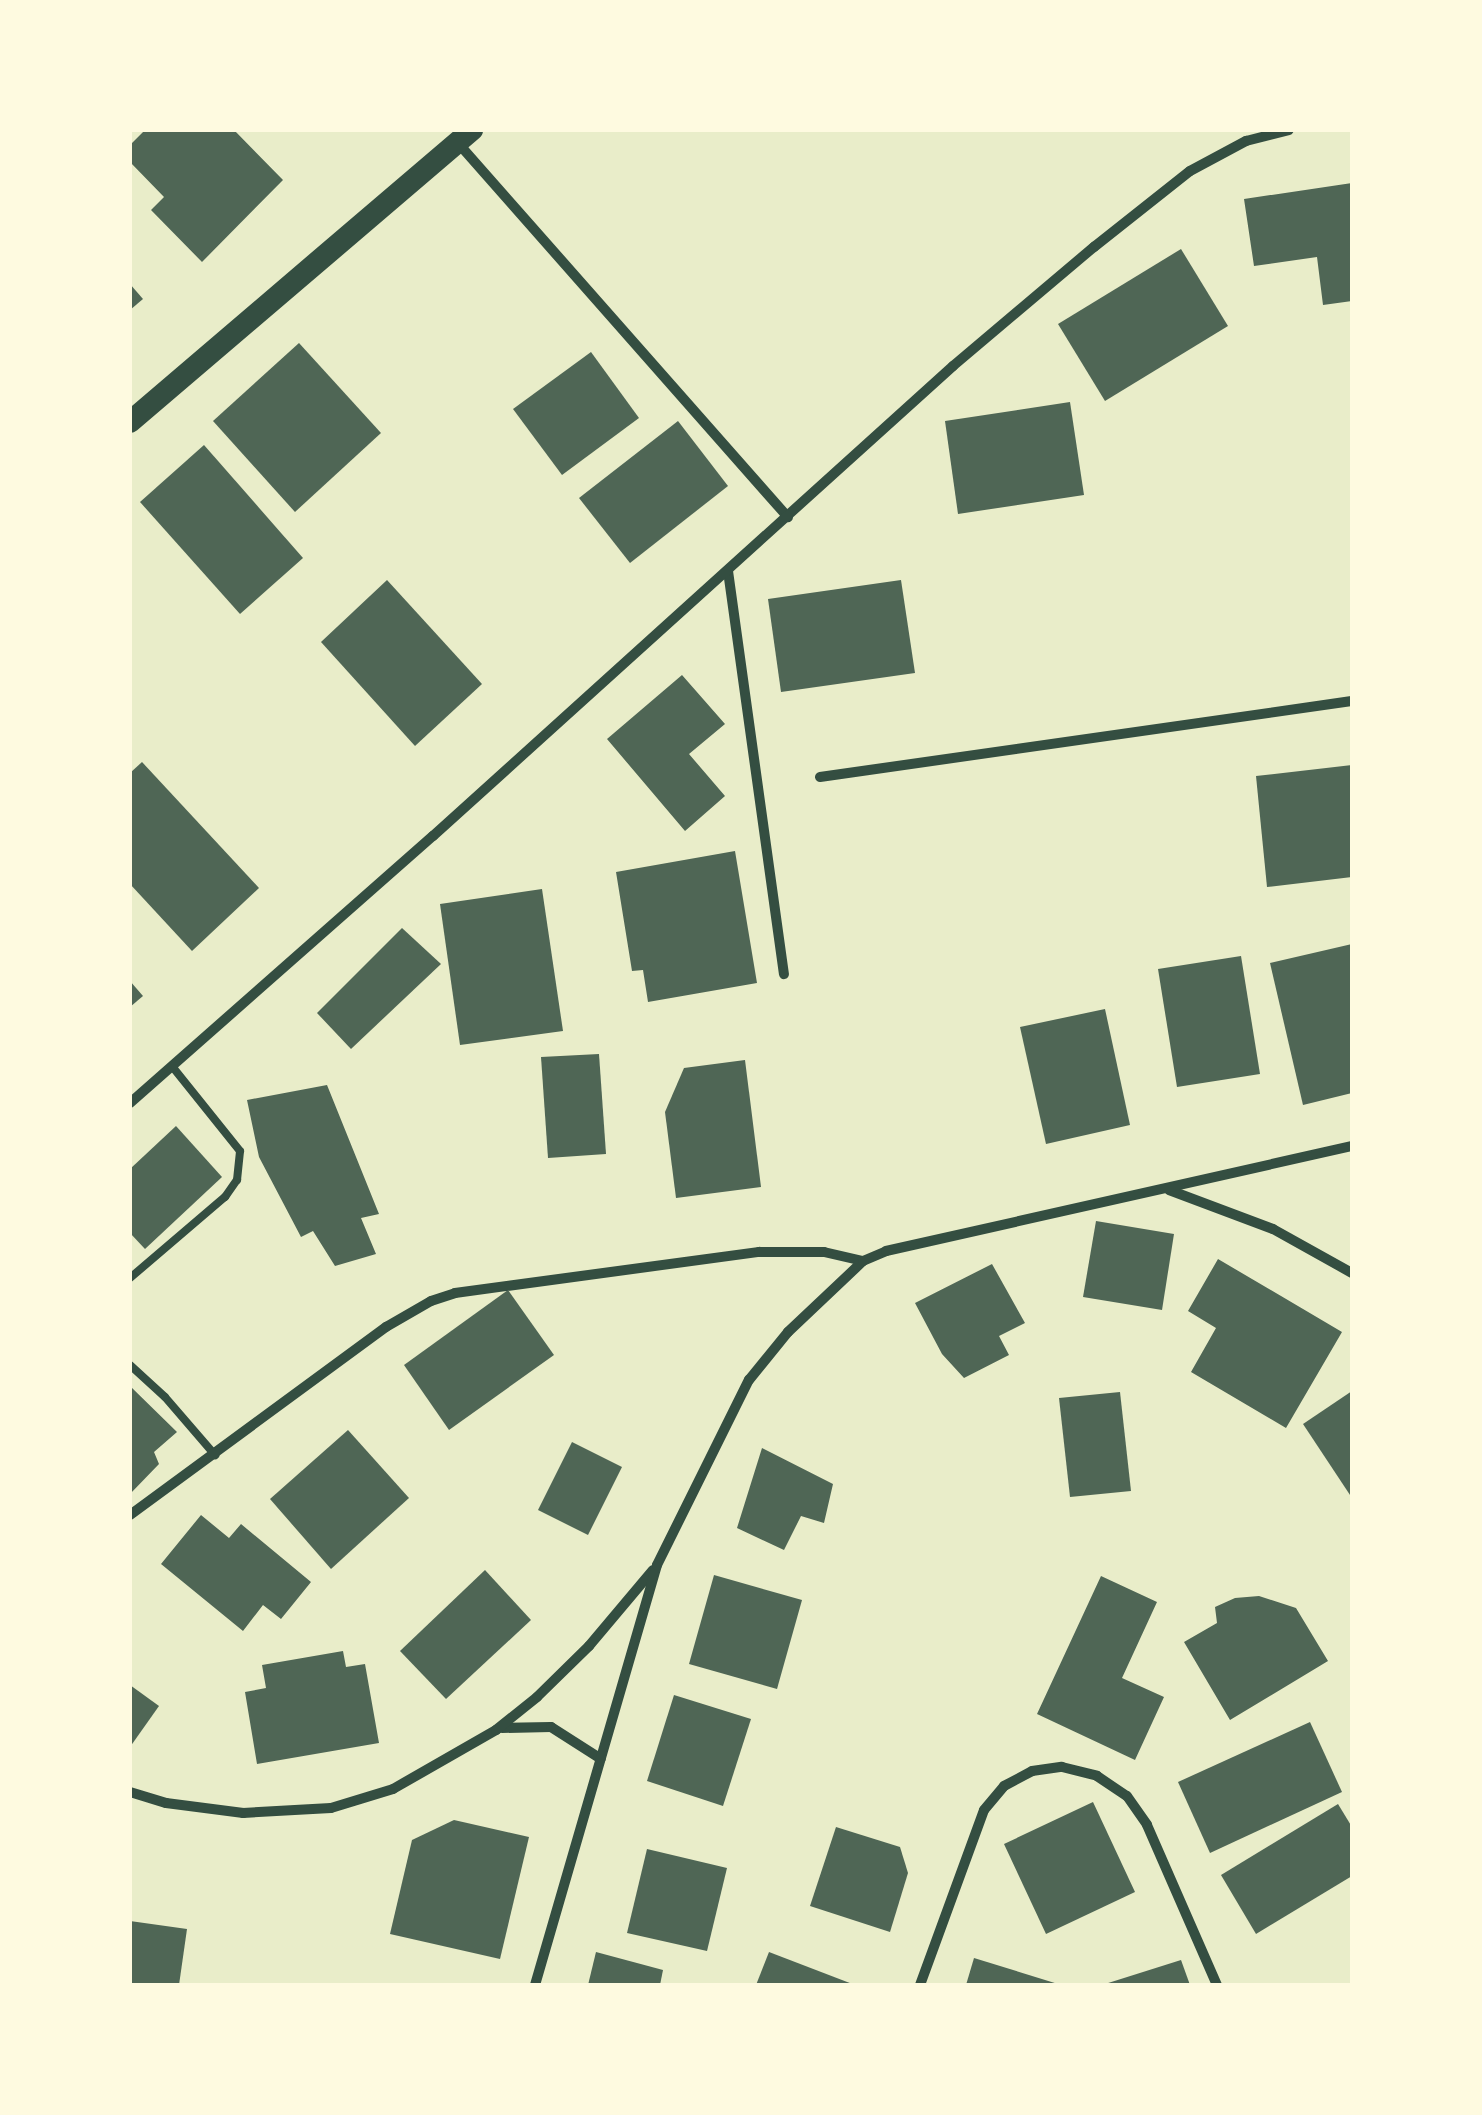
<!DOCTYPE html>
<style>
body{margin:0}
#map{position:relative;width:1482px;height:2115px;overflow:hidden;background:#e9edc9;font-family:Mulish,sans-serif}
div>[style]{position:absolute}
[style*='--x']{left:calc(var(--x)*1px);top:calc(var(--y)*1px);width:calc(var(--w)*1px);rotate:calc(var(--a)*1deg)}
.building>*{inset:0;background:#4f6655}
.service>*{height:8px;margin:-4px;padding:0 4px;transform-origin:4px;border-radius:4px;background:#344e41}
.minor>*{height:10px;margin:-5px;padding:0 5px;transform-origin:5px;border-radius:5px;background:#344e41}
.primary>*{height:22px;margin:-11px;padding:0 11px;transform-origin:11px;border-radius:11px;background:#344e41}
span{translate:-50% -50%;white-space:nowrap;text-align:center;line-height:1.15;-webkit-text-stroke:10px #fefae0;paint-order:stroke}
.frame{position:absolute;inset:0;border:132px solid #fefae0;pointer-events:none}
</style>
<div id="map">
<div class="building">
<i style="clip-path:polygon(145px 130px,234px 130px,283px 180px,202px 262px,151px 210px,164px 197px,130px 162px,130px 145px)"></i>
<i style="clip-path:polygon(1352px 183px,1352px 301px,1323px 305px,1317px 257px,1254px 266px,1244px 199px)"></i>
<i style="clip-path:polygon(1181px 249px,1228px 326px,1105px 401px,1058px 324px)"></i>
<i style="clip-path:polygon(130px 284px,143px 299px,130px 310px)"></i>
<i style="clip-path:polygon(299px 343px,381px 433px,295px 512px,213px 421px)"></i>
<i style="clip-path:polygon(591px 352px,639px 418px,562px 475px,513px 409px)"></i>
<i style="clip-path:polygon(1070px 402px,1084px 495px,958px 514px,945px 421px)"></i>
<i style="clip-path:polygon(678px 421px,728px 486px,630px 563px,579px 498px)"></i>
<i style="clip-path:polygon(204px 445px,303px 558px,240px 614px,140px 502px)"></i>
<i style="clip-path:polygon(387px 580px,482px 684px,415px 746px,321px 642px)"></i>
<i style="clip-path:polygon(901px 580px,915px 673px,781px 692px,768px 599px)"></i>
<i style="clip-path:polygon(682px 675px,725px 724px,689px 754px,725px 796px,685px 831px,607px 739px)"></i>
<i style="clip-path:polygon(142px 762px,259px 888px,192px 951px,130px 884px,130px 773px)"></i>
<i style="clip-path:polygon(1352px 765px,1352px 877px,1267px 887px,1256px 776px)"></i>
<i style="clip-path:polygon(735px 851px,757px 983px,648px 1002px,643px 970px,632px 971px,616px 872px)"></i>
<i style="clip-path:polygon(542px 889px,563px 1031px,460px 1045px,440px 904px)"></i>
<i style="clip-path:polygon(402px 928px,441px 964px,351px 1049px,317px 1013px)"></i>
<i style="clip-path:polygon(1352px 944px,1352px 1093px,1303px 1105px,1270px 963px)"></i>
<i style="clip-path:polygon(1241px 956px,1260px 1074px,1177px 1087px,1158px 969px)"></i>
<i style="clip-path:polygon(130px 981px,143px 996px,130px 1007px)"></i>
<i style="clip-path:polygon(1105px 1009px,1130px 1125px,1046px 1144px,1020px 1027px)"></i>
<i style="clip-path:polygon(599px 1054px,606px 1154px,548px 1158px,541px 1057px)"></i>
<i style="clip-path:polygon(745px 1060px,761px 1187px,676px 1198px,665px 1112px,684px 1068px)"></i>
<i style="clip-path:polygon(327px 1085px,379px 1214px,361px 1218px,376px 1254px,335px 1266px,313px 1231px,301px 1237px,259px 1157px,247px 1100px)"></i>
<i style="clip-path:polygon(176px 1126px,222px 1177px,145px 1249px,130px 1233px,130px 1169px)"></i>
<i style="clip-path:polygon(1096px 1221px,1174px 1234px,1162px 1310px,1083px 1297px)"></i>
<i style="clip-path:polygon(1218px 1259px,1342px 1332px,1286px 1428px,1191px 1372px,1216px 1328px,1188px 1311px)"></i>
<i style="clip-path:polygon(992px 1264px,1025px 1323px,999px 1336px,1009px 1355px,964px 1378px,942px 1354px,915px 1303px)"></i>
<i style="clip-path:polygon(508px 1290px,554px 1355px,449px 1430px,404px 1365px)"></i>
<i style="clip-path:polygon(130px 1386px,177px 1432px,154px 1452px,159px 1464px,130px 1494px)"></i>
<i style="clip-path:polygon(1352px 1391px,1352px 1498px,1303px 1424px)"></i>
<i style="clip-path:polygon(1120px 1392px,1131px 1491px,1070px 1497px,1059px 1398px)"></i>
<i style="clip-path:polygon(348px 1430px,409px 1498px,331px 1569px,270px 1499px)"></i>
<i style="clip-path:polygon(572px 1442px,622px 1467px,588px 1535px,538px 1510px)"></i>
<i style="clip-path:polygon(762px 1448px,833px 1484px,824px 1523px,801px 1516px,784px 1550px,737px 1528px)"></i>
<i style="clip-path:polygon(201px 1515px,229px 1538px,241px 1524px,311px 1582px,281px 1619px,263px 1605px,243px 1631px,161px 1564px)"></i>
<i style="clip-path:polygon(485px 1570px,531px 1620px,446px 1699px,400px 1651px)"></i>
<i style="clip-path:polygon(714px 1575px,802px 1600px,777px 1689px,689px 1664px)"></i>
<i style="clip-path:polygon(1101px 1576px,1157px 1602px,1122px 1678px,1164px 1697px,1135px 1760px,1037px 1714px)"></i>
<i style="clip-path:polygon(1259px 1596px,1296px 1608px,1328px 1661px,1230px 1720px,1184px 1642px,1217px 1623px,1215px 1607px,1235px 1598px)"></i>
<i style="clip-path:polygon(343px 1651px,346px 1667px,365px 1664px,379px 1743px,257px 1764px,245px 1692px,266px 1688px,262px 1665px)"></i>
<i style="clip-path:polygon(130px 1685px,159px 1706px,130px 1747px)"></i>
<i style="clip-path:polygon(674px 1695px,751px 1719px,723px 1806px,647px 1781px)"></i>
<i style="clip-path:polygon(1310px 1722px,1342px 1792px,1210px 1853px,1178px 1782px)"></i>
<i style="clip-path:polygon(1093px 1802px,1135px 1892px,1046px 1934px,1004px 1844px)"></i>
<i style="clip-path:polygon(1338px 1804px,1352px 1827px,1352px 1876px,1256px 1934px,1221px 1875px)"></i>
<i style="clip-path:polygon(454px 1820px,529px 1837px,500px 1959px,390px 1934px,412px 1840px)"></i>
<i style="clip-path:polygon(836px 1827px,900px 1847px,908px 1873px,890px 1932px,810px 1906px)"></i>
<i style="clip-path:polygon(647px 1849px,727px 1868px,707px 1951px,627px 1933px)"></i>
<i style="clip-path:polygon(130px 1921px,187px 1929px,179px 1985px,130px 1985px)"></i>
<i style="clip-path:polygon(596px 1952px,663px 1970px,660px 1985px,588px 1985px)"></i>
<i style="clip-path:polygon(769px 1952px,855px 1985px,756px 1985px)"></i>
<i style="clip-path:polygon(974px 1958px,1058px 1984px,1058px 1985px,966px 1985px)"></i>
<i style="clip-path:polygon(1181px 1960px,1190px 1985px,1105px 1985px,1105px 1984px)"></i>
</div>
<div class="service">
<i style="--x:130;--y:1278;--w:125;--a:-40.5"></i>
<i style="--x:225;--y:1197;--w:21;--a:-55"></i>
<i style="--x:237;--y:1180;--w:29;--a:-84"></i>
<i style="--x:240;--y:1151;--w:109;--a:-128.7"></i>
<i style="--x:130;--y:1365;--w:47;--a:42.4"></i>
<i style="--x:165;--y:1397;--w:77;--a:49.2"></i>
</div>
<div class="minor">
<i style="--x:458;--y:143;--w:499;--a:48.6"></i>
<i style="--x:728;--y:571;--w:407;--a:82.1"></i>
<i style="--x:820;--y:777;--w:537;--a:-8.13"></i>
<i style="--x:130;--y:1103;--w:404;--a:-41.4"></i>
<i style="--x:433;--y:836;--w:701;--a:-42.11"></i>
<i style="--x:953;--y:366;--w:185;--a:-40.2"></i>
<i style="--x:1094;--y:247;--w:122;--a:-38.4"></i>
<i style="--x:1190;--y:171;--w:64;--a:-28.2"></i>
<i style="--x:1246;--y:141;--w:44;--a:-14.3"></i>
<i style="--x:1169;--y:1190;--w:111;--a:20.6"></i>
<i style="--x:1273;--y:1229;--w:90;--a:29.1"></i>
<i style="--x:130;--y:1515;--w:318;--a:-36.3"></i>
<i style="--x:386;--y:1327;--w:52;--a:-30"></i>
<i style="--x:431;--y:1301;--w:25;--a:-18"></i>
<i style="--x:455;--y:1293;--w:307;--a:-7.7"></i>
<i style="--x:759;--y:1252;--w:65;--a:0"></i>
<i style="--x:824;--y:1252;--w:40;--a:13"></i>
<i style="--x:502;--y:1728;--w:49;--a:-1.2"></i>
<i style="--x:551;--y:1727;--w:59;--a:32.6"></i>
<i style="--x:130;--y:1792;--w:38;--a:17"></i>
<i style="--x:166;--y:1803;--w:78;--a:7.4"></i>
<i style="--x:243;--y:1813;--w:88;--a:-3.3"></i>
<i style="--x:331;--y:1808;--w:65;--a:-17"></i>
<i style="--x:393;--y:1789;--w:119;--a:-29.8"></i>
<i style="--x:496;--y:1730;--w:53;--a:-38.8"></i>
<i style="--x:537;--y:1697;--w:73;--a:-44.4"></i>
<i style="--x:589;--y:1646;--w:99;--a:-49.9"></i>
<i style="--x:535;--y:1985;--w:437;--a:-73.8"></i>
<i style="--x:657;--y:1565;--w:207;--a:-63.6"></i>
<i style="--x:749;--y:1380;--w:62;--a:-50.9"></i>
<i style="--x:788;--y:1332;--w:103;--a:-43.4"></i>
<i style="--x:863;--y:1261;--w:25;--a:-23"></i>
<i style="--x:886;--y:1251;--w:478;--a:-12.7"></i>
<i style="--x:920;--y:1985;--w:186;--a:-69.9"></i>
<i style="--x:984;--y:1810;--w:31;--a:-50"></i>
<i style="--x:1004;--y:1786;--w:32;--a:-28"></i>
<i style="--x:1032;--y:1771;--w:30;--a:-8"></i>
<i style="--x:1062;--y:1767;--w:36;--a:14"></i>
<i style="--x:1097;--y:1776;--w:36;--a:34"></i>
<i style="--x:1127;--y:1796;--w:35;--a:55"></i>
<i style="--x:1147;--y:1825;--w:175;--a:66.4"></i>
</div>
<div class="primary">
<i style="--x:130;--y:422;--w:450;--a:-40.5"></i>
</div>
<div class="frame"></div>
</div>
